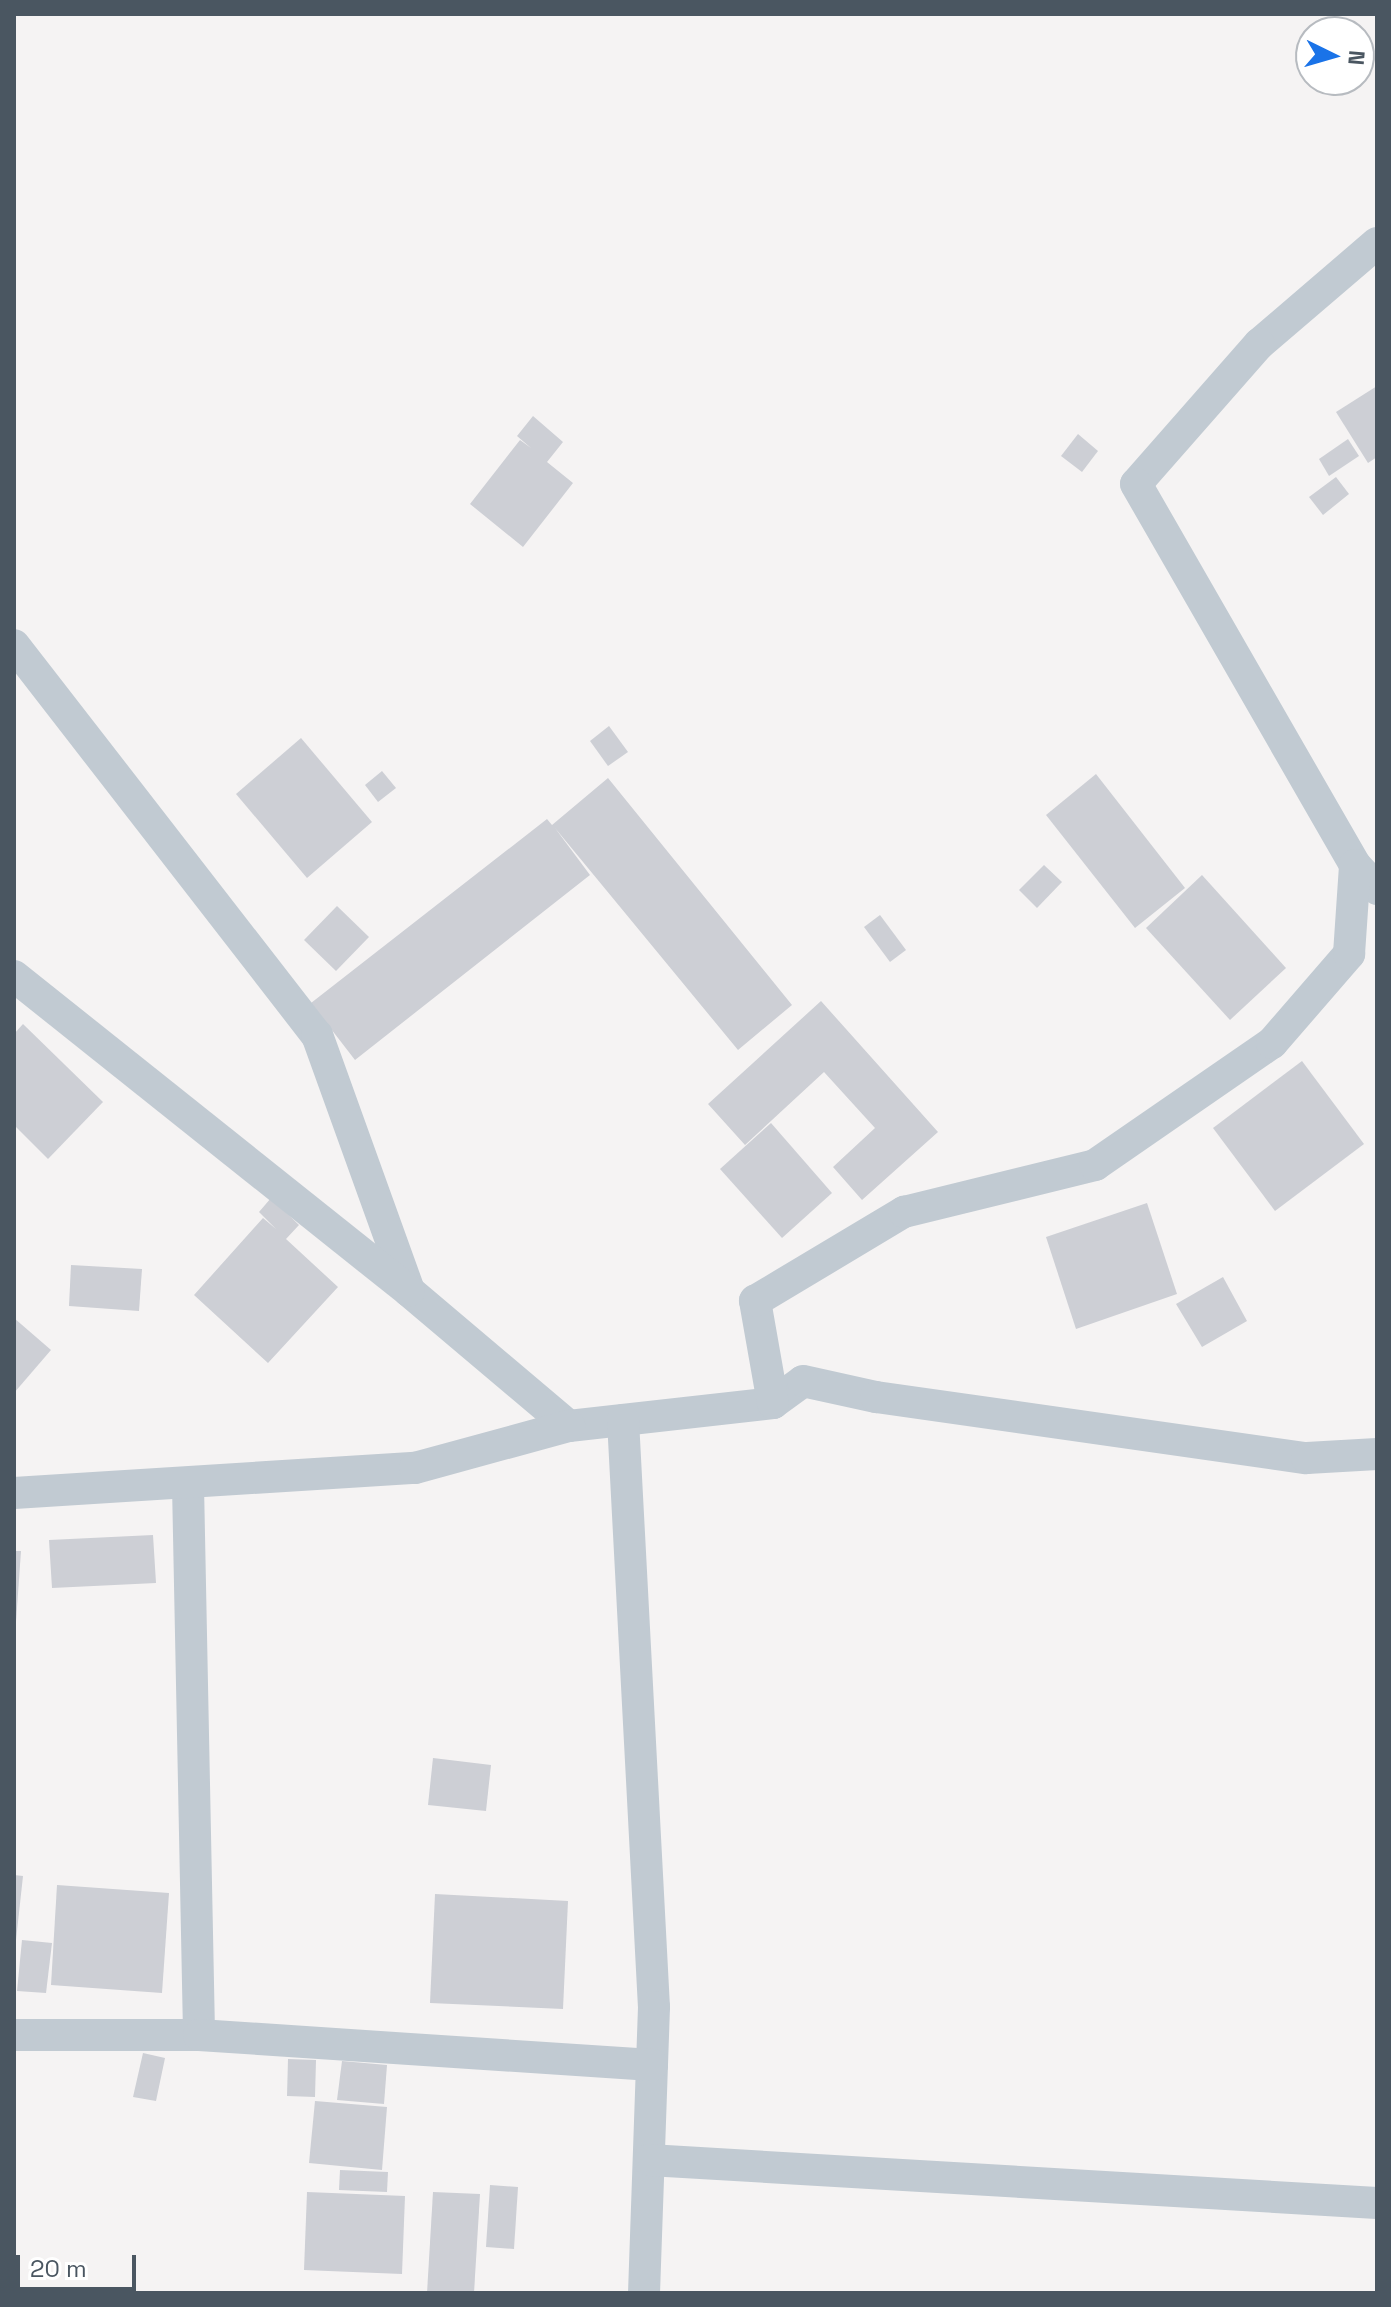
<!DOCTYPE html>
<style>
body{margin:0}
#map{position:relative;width:1391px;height:2307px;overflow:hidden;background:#f5f3f3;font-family:"Space Grotesk",sans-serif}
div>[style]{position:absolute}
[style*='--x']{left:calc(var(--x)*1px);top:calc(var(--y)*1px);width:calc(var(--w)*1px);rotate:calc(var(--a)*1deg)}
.building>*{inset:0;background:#cdcfd5}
.minor>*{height:32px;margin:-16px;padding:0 16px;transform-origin:16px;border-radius:16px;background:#c1cad2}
span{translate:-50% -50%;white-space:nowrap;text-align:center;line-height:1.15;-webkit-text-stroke:7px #fff;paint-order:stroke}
.frame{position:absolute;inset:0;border:16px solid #4a5661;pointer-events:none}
.north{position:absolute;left:1295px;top:16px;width:80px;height:80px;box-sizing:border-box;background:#fff;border:2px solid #b7bbc0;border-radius:50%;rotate:95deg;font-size:22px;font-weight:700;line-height:32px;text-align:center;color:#4a5661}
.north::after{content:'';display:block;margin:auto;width:28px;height:36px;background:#1a73e8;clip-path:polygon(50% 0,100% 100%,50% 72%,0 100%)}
.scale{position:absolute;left:16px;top:2255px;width:120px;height:36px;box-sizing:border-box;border:4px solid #4a5661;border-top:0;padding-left:10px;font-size:24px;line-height:28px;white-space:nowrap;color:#4a5661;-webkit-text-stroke:6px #fff;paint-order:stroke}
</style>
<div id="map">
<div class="building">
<i style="clip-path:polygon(1377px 386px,1377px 457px,1368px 463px,1336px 412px)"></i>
<i style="clip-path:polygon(533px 416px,563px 442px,547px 462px,573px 483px,523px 547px,470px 504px,520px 440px,531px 448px,517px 436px)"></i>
<i style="clip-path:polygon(1078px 434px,1098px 451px,1082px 472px,1061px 456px)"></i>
<i style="clip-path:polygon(1348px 439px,1359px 456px,1329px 476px,1319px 459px)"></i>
<i style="clip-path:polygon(1336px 477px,1349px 494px,1323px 515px,1309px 497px)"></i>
<i style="clip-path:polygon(609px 726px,628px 752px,608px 766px,590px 741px)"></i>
<i style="clip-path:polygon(301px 738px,372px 822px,307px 878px,236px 794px)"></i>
<i style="clip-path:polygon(382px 771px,396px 788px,378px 802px,365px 785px)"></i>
<i style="clip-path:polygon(1096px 774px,1185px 888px,1135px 928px,1046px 815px)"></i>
<i style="clip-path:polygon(608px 778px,792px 1005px,738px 1050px,555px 828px,590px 875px,355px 1060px,311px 1003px,547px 819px,552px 825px)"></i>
<i style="clip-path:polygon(1044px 865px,1062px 882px,1037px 908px,1019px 890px)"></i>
<i style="clip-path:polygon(1202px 875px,1286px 968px,1230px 1020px,1146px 928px)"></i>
<i style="clip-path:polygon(337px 906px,369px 937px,336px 971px,304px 940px)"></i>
<i style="clip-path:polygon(880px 915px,906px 950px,890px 962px,864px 927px)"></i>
<i style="clip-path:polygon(821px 1001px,938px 1132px,862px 1200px,833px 1167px,875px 1128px,824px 1072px,745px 1145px,708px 1104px)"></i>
<i style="clip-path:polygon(23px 1024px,103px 1102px,48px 1159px,14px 1125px,14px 1034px)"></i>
<i style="clip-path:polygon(1302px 1061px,1364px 1144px,1275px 1211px,1213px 1128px)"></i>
<i style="clip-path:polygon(771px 1123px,832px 1193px,782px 1238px,720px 1169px)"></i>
<i style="clip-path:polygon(271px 1198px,299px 1225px,286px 1239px,338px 1287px,268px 1363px,194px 1295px,263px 1218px,276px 1229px,259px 1212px)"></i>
<i style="clip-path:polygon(1147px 1203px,1177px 1294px,1076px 1329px,1046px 1237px)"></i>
<i style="clip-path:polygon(71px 1265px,142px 1269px,139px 1311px,69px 1306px)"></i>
<i style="clip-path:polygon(1223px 1277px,1247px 1321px,1202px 1347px,1176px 1304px)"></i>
<i style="clip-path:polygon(14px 1318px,51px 1350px,14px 1393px)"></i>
<i style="clip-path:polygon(153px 1535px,156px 1583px,52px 1588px,49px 1540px)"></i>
<i style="clip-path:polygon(14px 1551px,21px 1551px,16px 1622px,14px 1622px)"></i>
<i style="clip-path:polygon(433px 1758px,491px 1765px,486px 1811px,428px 1805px)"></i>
<i style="clip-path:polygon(14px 1875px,23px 1876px,16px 1940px,14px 1940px)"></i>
<i style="clip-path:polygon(57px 1885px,169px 1893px,162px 1993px,51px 1985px)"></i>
<i style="clip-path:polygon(435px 1894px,568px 1901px,563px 2009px,430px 2003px)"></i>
<i style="clip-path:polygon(22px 1940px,52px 1943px,46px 1993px,17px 1991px)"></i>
<i style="clip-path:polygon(143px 2053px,165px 2058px,156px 2101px,133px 2097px)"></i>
<i style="clip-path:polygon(288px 2059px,316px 2060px,315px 2097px,287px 2096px)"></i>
<i style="clip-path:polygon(342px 2061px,387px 2065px,384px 2104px,337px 2100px)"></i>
<i style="clip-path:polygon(315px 2101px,387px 2107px,382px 2170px,309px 2163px)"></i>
<i style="clip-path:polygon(340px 2170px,388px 2172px,387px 2192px,339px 2190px)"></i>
<i style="clip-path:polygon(490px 2185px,518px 2187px,514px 2249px,486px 2247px)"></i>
<i style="clip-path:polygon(307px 2192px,405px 2196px,402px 2274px,304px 2270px)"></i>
<i style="clip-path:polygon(433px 2192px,480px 2194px,474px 2293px,427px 2293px)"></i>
</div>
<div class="minor">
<i style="--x:1377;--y:243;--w:155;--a:139.4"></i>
<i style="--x:1259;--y:344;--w:186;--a:131.3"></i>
<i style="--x:1136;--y:484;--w:439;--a:60.1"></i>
<i style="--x:1355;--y:865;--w:33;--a:47"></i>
<i style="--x:14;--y:645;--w:494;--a:52.2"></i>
<i style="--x:317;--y:1035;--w:272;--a:70.2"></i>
<i style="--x:409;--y:1291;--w:209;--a:40.2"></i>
<i style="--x:569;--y:1426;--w:205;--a:-6.4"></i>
<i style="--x:773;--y:1403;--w:37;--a:-36"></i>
<i style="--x:803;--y:1381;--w:75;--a:12.4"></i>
<i style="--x:876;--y:1397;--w:435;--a:8.1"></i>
<i style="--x:1307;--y:1458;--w:70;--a:-3.3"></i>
<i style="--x:14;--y:976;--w:505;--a:38.57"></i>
<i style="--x:773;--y:1403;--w:104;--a:-100"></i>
<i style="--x:755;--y:1301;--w:174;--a:-30.9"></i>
<i style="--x:904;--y:1212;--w:197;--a:-13.8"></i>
<i style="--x:1095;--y:1165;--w:215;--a:-34.6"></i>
<i style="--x:1272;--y:1043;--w:118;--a:-49.1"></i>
<i style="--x:1349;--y:954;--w:89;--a:-86.1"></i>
<i style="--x:623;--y:1420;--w:588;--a:86.98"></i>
<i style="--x:654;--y:2007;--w:286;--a:92"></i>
<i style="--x:188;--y:1485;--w:550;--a:88.85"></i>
<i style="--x:14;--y:1493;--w:402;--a:-3.6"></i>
<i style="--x:415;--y:1468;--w:160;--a:-15.3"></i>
<i style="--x:14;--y:2035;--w:185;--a:0"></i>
<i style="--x:199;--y:2035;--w:454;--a:3.8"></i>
<i style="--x:649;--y:2160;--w:729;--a:3.38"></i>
</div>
<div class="frame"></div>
<div class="north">N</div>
<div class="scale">20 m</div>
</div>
